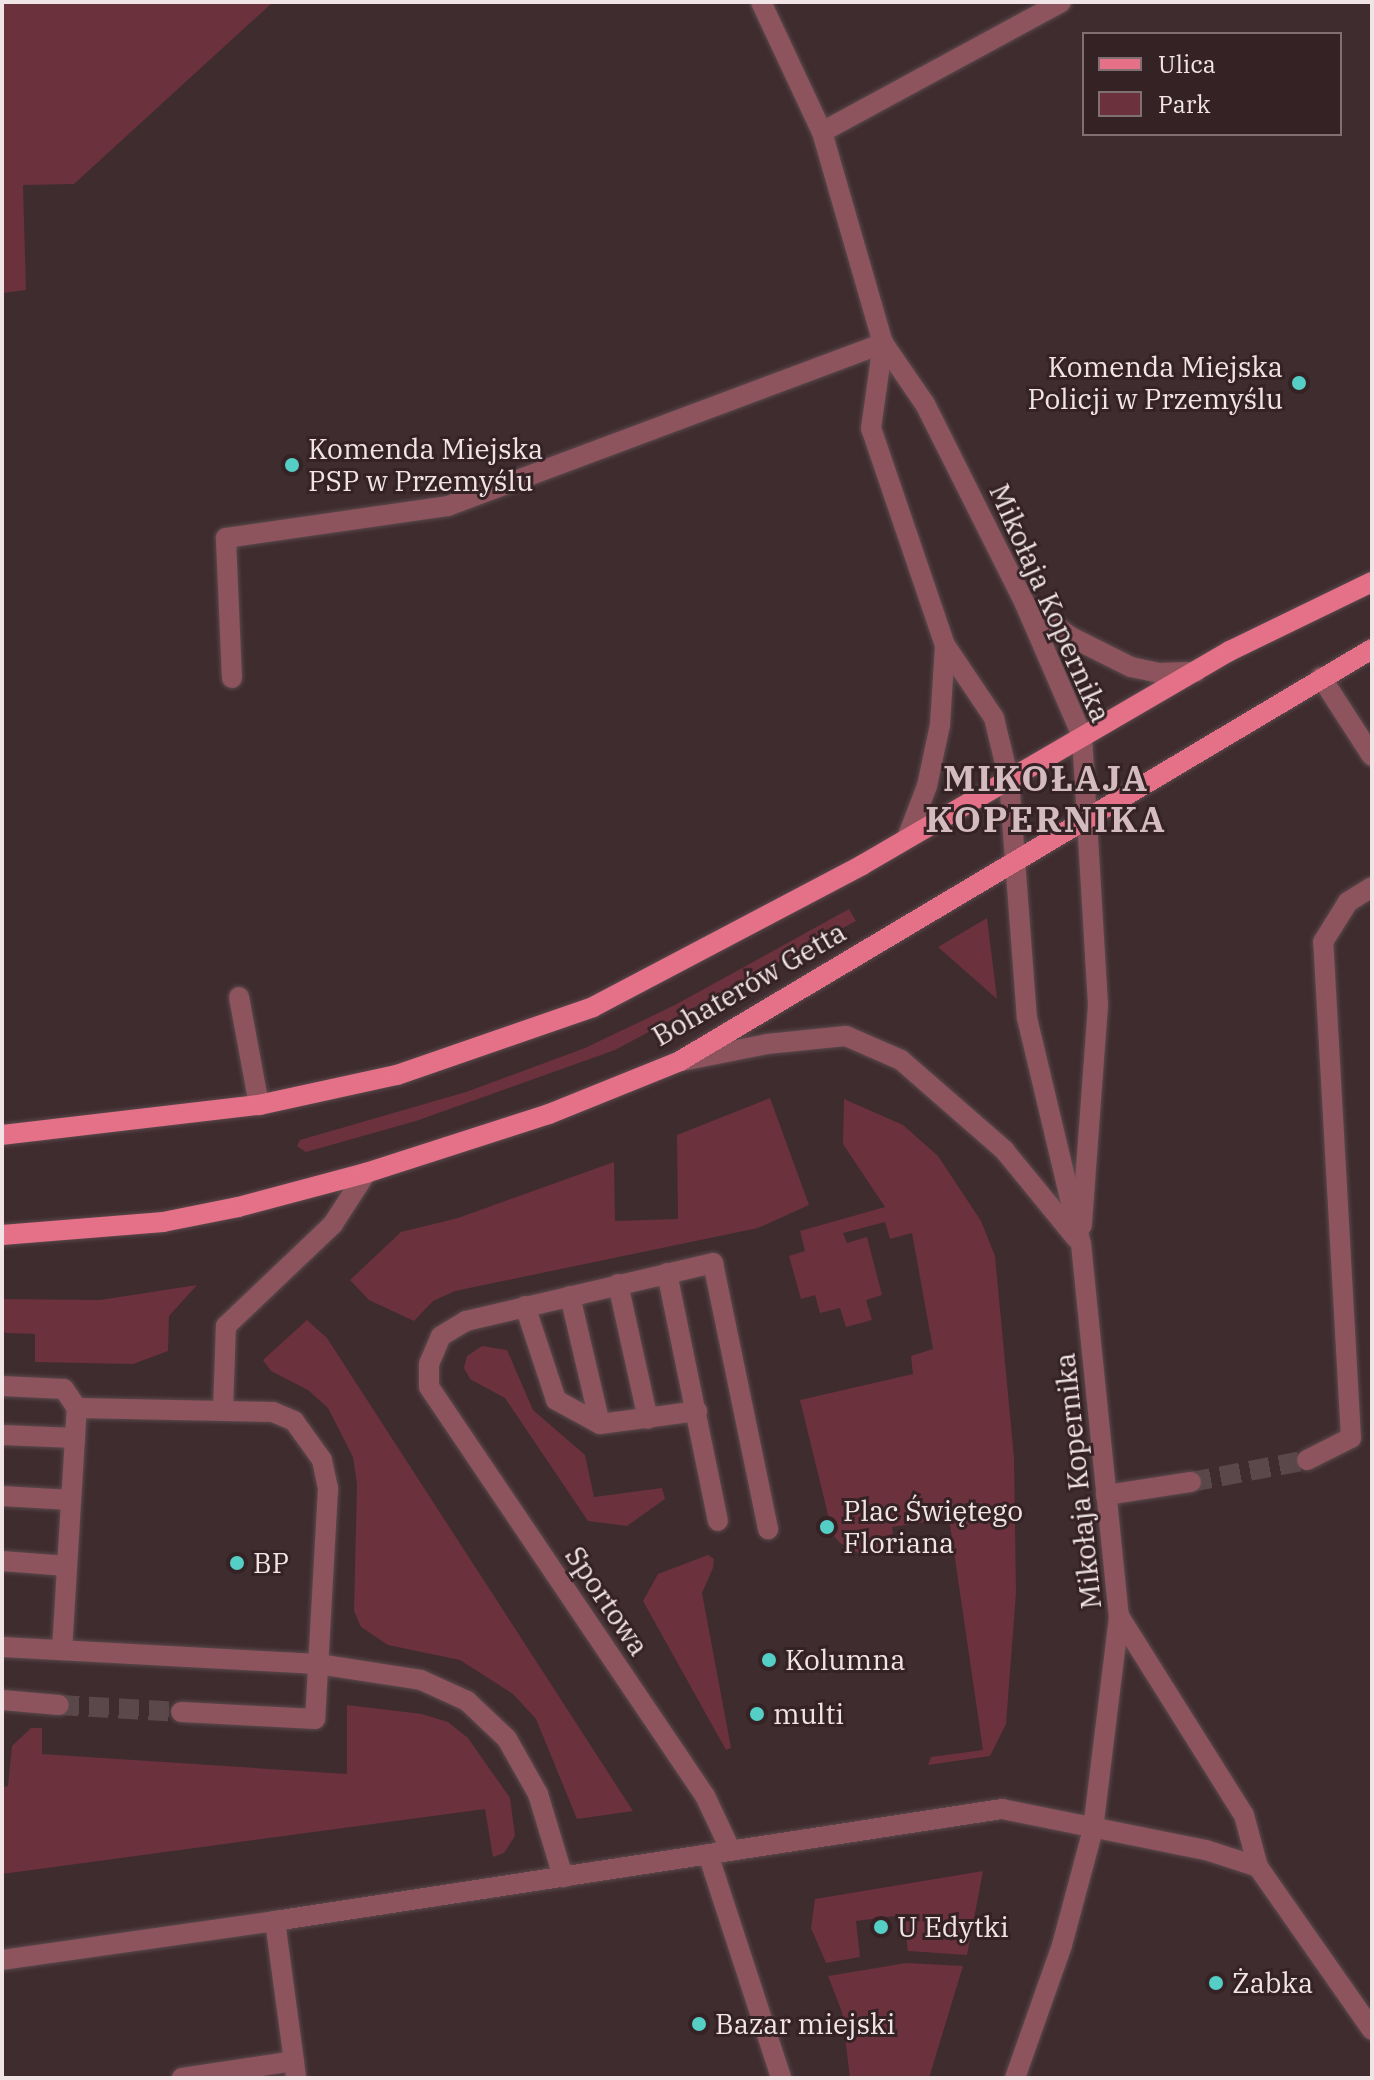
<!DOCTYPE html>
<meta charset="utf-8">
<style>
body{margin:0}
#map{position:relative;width:1374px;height:2080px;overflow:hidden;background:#3f2c2f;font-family:"IBM Plex Serif",serif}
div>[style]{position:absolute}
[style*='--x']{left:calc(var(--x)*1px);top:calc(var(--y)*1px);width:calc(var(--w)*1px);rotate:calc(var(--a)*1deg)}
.green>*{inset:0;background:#6b313d}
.minor-tunnel>*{height:20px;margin-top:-10px;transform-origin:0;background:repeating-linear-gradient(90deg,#5a484a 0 20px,transparent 0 30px)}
.roads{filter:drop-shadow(0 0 2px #5b494c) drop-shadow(0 0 2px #5b494c)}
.minor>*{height:20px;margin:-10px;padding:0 10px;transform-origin:10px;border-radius:10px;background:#8d545e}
.major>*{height:20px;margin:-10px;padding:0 10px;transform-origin:10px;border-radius:10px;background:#e57189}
.dots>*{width:22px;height:22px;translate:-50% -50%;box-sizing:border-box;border:4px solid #342225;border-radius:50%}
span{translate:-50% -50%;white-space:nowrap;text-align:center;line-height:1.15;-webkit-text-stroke:6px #342225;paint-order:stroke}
.poi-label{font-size:28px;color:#f1e4e6}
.right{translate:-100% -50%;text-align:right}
.left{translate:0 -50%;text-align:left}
.street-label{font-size:28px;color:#f1e4e6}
.district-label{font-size:36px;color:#d4bbbf;font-weight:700;letter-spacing:2px}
.frame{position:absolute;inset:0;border:4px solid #f1e4e6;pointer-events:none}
.legend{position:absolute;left:1082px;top:32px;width:260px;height:104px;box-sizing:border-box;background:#342225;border:2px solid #807072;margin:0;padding:10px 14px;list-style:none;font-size:24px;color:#f1e4e6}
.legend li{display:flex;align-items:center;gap:16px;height:40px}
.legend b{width:40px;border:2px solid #807072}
</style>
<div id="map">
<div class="green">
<i style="clip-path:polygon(2px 2px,273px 2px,74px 184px,23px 185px,26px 290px,2px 293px)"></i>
<i style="clip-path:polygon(849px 909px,856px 921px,615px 1050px,416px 1121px,306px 1152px,297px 1146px,300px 1140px,466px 1092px,585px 1048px,675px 1005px)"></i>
<i style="clip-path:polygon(987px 918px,997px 999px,938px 947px)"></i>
<i style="clip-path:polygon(770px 1098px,809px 1205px,758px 1228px,455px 1291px,433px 1301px,414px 1321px,369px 1300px,350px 1280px,401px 1232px,458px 1218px,614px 1162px,615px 1221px,678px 1219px,677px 1135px)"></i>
<i style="clip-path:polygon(844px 1099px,903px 1125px,938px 1156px,981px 1221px,995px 1256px,1014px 1458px,1016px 1593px,1006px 1724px,990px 1756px,928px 1765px,931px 1757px,983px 1750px,949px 1518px,892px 1527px,894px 1545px,888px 1550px,860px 1554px,840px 1543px,833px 1535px,800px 1400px,913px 1374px,911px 1356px,933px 1349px,912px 1233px,890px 1239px,885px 1222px,843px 1233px,847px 1243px,867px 1237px,882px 1295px,866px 1300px,872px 1320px,846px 1327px,840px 1308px,820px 1313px,815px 1295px,801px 1299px,789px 1256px,805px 1251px,800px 1231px,885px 1207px,843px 1144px)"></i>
<i style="clip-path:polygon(197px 1285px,169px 1316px,168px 1351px,133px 1364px,35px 1362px,35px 1334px,5px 1333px,2px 1325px,2px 1299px,100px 1300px)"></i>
<i style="clip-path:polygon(307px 1320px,327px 1338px,633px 1811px,577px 1819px,536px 1719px,513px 1694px,460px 1660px,388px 1645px,361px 1627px,354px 1611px,357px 1484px,353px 1457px,328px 1408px,308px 1390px,271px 1371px,263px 1360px)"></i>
<i style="clip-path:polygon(482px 1346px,507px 1350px,533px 1410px,585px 1455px,594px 1497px,662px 1488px,665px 1499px,627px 1526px,588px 1521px,505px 1398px,470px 1379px,464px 1368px,467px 1356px)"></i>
<i style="clip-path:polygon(708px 1555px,714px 1559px,713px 1568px,702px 1593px,731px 1748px,726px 1750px,643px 1601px,658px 1574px)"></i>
<i style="clip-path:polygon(347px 1705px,422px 1714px,448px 1722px,468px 1738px,510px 1798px,515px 1836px,504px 1853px,493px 1857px,485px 1809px,2px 1874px,2px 1787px,8px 1786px,12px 1746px,31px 1728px,42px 1728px,42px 1754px,347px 1774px)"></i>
<i style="clip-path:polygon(983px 1871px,967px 1955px,908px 1951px,903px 1915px,856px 1921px,860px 1957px,826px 1963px,811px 1928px,815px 1899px)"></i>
<i style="clip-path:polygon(906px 1963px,963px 1966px,929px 2078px,850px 2078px,842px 2012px,828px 1976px)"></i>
</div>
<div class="minor-tunnel">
<i style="--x:1191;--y:1482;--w:118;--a:-10.7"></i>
<i style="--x:59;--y:1705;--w:122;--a:3.3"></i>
</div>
<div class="roads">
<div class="minor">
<i style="--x:761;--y:2;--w:144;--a:64.9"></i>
<i style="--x:822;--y:132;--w:220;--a:73.9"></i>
<i style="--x:883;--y:343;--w:74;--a:55.5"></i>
<i style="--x:925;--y:404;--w:224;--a:63.4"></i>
<i style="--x:1025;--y:604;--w:144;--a:66.6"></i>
<i style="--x:1082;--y:736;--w:269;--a:86.6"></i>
<i style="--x:1098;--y:1005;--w:221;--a:94.2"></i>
<i style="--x:822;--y:132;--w:272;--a:-28.5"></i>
<i style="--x:883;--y:343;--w:86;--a:98"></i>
<i style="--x:871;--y:428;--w:229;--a:71.2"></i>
<i style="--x:945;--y:645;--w:88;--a:56.1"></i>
<i style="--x:994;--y:718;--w:64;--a:76.4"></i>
<i style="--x:1009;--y:780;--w:239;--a:85.7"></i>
<i style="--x:1027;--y:1018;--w:232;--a:76.6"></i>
<i style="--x:1081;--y:1244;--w:374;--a:84.2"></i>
<i style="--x:1119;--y:1616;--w:235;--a:57.9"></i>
<i style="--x:1244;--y:1815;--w:54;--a:74.9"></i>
<i style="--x:1258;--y:1867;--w:199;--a:55"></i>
<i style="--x:1025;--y:604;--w:57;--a:35.7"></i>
<i style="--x:1071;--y:637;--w:67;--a:26.6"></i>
<i style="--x:1131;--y:667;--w:29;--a:12"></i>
<i style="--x:1159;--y:673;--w:37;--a:-2"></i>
<i style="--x:1321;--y:677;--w:94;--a:57.2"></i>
<i style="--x:232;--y:678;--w:140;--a:-92.5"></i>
<i style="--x:226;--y:538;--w:224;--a:-8.2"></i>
<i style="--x:448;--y:506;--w:465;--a:-20.5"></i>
<i style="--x:907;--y:838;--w:56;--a:-69"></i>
<i style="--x:927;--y:786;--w:62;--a:-78"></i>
<i style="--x:940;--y:725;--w:80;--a:-86.4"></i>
<i style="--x:239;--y:997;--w:110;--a:79.5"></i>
<i style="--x:682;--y:1061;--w:87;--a:-11.3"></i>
<i style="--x:767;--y:1044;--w:79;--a:-5.8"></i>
<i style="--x:846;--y:1036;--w:60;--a:23.6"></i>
<i style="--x:901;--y:1060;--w:137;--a:41.1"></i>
<i style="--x:1004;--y:1150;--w:114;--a:50.7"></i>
<i style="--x:667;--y:1273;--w:253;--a:78.4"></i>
<i style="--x:618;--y:1284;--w:138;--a:77.5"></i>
<i style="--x:570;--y:1296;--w:131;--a:76.8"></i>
<i style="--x:525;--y:1306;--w:99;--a:71.7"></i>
<i style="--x:556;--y:1400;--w:50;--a:28.6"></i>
<i style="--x:600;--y:1424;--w:98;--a:-7.6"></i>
<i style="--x:2;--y:1386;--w:62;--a:2.8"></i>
<i style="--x:64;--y:1389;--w:23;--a:56"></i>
<i style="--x:223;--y:1410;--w:84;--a:-88"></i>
<i style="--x:226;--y:1326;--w:148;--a:-43.6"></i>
<i style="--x:333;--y:1224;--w:61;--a:-57.1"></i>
<i style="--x:2;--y:1435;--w:73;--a:2.4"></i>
<i style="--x:1307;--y:1460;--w:49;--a:-26.6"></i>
<i style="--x:1351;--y:1438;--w:497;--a:-93.2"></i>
<i style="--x:1323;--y:942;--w:47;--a:-58"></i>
<i style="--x:1348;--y:902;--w:28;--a:-32"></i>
<i style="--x:1106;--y:1495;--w:86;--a:-8.7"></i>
<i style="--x:2;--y:1496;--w:69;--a:3.3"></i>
<i style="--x:2;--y:1561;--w:65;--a:4.4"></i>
<i style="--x:2;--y:1647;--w:316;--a:3.1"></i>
<i style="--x:318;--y:1664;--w:104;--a:8.8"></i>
<i style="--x:421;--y:1680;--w:51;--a:24.5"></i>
<i style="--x:467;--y:1701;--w:55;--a:43.5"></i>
<i style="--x:507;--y:1739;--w:63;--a:60.6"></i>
<i style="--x:538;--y:1794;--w:87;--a:73.2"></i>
<i style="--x:62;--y:1650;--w:242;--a:-86.5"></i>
<i style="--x:77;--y:1408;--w:196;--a:1.2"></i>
<i style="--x:273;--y:1412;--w:23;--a:23"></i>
<i style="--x:294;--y:1421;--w:48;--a:54.3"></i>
<i style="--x:322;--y:1460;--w:30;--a:78"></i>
<i style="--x:328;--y:1489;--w:230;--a:93.2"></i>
<i style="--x:315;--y:1719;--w:134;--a:-177"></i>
<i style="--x:2;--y:1700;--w:57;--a:5"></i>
<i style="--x:731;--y:1851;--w:61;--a:-115.3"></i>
<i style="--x:705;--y:1796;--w:493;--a:-124"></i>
<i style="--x:429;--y:1387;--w:23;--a:-90"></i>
<i style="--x:429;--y:1364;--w:30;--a:-67"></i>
<i style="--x:441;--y:1336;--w:29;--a:-31"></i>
<i style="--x:466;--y:1321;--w:254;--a:-13.2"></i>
<i style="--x:713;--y:1263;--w:272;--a:78.3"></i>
<i style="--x:708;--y:1854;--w:236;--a:71.9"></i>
<i style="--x:275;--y:1921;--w:736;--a:-8.76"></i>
<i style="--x:1002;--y:1809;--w:208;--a:11.4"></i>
<i style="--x:1206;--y:1850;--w:55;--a:18.1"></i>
<i style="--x:2;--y:1960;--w:276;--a:-8.1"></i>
<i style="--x:275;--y:1921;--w:141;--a:82.3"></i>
<i style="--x:182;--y:2078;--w:113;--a:-8.6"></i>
<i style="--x:294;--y:2061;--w:17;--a:83"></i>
<i style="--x:1015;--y:2078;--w:141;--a:-70.5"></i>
<i style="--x:1062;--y:1945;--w:120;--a:-75"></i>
<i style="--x:1093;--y:1829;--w:215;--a:-83"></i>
</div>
<div class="major">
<i style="--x:2;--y:1135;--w:259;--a:-6.7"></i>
<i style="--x:259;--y:1105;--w:141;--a:-12.3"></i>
<i style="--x:397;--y:1075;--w:207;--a:-19.1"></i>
<i style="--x:593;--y:1007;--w:304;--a:-27.8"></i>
<i style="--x:862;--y:865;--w:426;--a:-30.2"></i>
<i style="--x:1230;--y:651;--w:158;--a:-25.9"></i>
<i style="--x:2;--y:1235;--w:162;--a:-4.6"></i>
<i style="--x:163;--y:1222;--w:76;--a:-11.3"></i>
<i style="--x:238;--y:1207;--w:132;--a:-14.9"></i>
<i style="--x:366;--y:1173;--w:192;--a:-17.9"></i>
<i style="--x:549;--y:1114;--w:141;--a:-22"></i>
<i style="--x:680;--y:1061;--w:805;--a:-30.77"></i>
</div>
</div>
<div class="dots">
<i style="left:1299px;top:383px;background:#55cec5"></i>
<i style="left:292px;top:465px;background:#55cec5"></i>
<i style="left:827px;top:1527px;background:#55cec5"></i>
<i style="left:237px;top:1563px;background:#55cec5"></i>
<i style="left:769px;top:1660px;background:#55cec5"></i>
<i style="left:757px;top:1714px;background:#55cec5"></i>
<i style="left:881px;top:1927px;background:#55cec5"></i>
<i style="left:1216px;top:1983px;background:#55cec5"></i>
<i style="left:699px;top:2024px;background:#55cec5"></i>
</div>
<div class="poi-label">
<span class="right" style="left:1283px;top:383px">Komenda Miejska<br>Policji w Przemyślu</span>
<span class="left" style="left:308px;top:465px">Komenda Miejska<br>PSP w Przemyślu</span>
<span class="left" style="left:843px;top:1527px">Plac Świętego<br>Floriana</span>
<span class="left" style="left:253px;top:1563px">BP</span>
<span class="left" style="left:785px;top:1660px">Kolumna</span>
<span class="left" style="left:773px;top:1714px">multi</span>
<span class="left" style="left:897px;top:1927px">U Edytki</span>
<span class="left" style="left:1232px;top:1983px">Żabka</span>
<span class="left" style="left:715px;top:2024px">Bazar miejski</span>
</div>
<div class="street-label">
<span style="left:1050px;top:603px;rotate:66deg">Mikołaja Kopernika</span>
<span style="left:749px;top:984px;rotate:-30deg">Bohaterów Getta</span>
<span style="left:1078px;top:1481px;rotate:-96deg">Mikołaja Kopernika</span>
<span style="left:607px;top:1601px;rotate:56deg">Sportowa</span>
</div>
<div class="district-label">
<span style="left:1046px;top:798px">MIKOŁAJA<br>KOPERNIKA</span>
</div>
<div class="frame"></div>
<ul class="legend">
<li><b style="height:10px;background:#e57189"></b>Ulica</li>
<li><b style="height:22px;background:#6b313d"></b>Park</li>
</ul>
</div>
